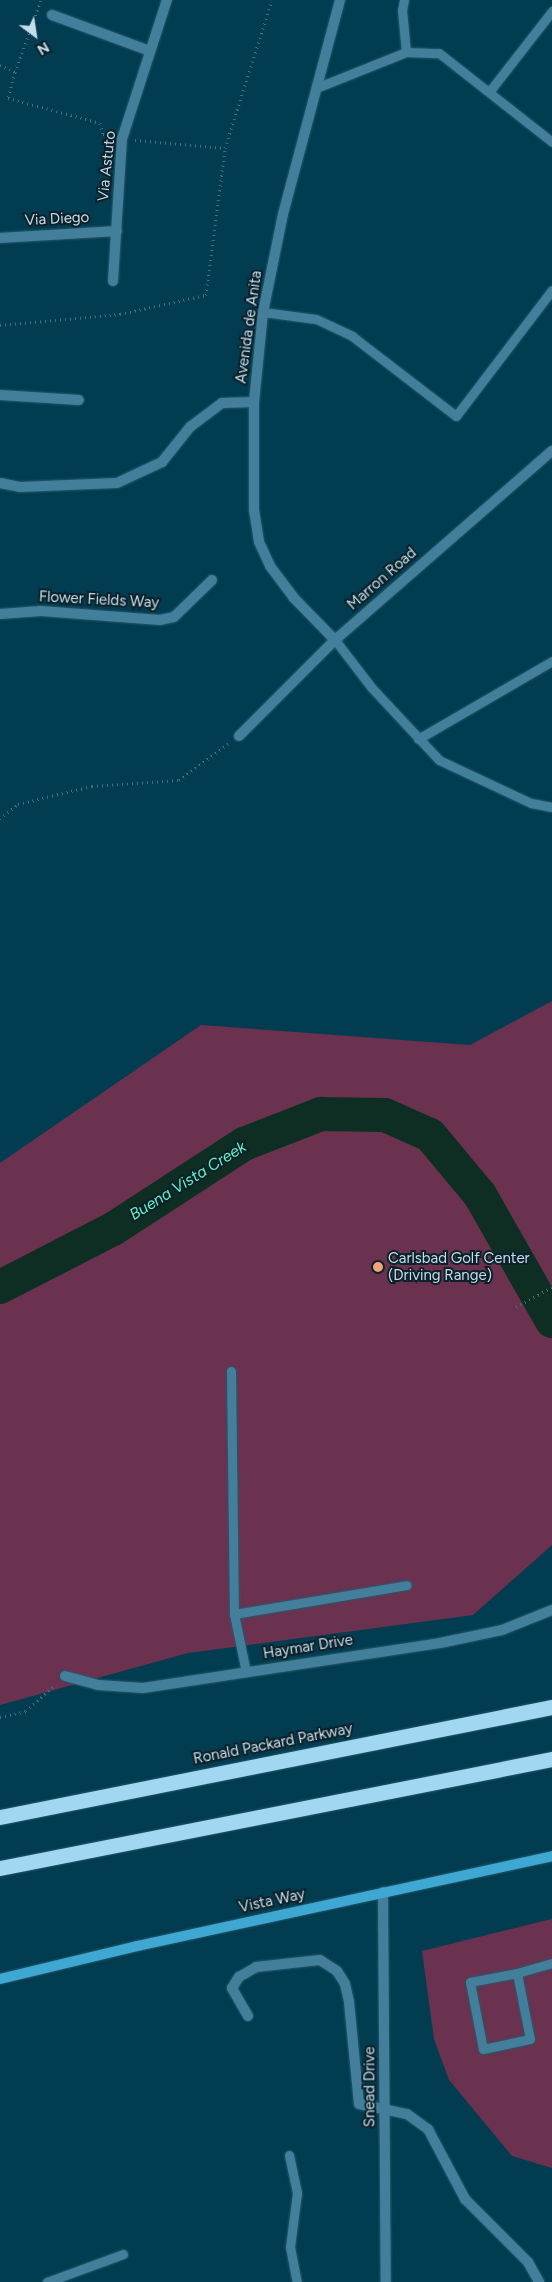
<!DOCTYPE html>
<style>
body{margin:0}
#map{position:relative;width:552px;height:2282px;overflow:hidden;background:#023c51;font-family:Figtree,sans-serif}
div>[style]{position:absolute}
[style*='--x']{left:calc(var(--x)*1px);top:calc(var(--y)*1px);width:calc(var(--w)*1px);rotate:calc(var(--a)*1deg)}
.green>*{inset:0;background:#6b3250}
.river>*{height:34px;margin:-17px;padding:0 17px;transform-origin:17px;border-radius:17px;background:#0e2e24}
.path>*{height:3px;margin-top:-1.5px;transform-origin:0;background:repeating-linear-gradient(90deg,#417082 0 1px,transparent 0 5px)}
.roads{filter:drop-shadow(0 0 1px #25596d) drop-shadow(0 0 1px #25596d)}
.service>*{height:9px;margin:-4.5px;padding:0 4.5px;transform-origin:4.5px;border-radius:4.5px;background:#437f9a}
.minor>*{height:10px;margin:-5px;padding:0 5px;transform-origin:5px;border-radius:5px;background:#437f9a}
.tertiary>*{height:10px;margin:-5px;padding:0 5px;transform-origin:5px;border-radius:5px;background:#437f9a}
.secondary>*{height:10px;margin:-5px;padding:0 5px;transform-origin:5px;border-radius:5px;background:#3ea7d2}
.motorway>*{height:15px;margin:-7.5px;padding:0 7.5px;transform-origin:7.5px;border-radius:7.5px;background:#a1d7f1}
.dots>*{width:14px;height:14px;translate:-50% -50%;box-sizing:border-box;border:2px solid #0c212a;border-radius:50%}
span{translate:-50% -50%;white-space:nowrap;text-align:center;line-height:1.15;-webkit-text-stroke:4px #0c212a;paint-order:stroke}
.street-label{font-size:15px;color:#c4deea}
.poi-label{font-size:15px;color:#c4deea}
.left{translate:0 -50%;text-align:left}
.water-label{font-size:16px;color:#67f0c5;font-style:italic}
.north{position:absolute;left:10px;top:10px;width:50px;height:50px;-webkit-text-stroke:4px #0c212a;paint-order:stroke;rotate:149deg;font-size:14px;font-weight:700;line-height:20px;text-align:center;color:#c4deea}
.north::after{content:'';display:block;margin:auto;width:18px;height:22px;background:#c4deea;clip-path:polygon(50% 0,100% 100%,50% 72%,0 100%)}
</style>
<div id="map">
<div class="green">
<i style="clip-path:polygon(552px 1001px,552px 1545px,473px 1615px,188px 1653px,0 1705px,0 1163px,201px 1025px,470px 1045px)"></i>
<i style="clip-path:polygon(552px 1919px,552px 2168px,512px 2156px,449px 2080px,434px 2039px,422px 1951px)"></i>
</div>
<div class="river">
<i style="--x:0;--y:1287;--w:127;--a:-27.2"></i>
<i style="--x:113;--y:1229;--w:156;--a:-33"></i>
<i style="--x:244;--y:1144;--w:83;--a:-21.3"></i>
<i style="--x:321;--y:1114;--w:64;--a:0.9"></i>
<i style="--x:385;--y:1115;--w:49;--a:24"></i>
<i style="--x:430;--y:1135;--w:78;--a:50.2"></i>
<i style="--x:480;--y:1195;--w:145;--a:60.3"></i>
</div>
<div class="path">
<i style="--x:0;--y:65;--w:17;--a:25"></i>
<i style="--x:15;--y:72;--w:27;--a:105"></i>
<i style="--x:8;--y:98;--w:95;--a:15.2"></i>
<i style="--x:100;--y:123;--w:11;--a:75"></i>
<i style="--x:103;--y:134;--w:6;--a:18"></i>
<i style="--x:15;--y:72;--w:77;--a:-70.1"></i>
<i style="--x:135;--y:140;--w:90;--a:5.1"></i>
<i style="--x:225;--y:148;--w:155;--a:-72.4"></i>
<i style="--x:0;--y:325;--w:121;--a:-5.2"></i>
<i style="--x:120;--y:314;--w:88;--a:-12.5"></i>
<i style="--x:206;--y:295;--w:148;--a:-82.6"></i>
<i style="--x:0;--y:819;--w:23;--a:-40"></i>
<i style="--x:18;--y:804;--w:76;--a:-13.7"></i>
<i style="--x:92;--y:786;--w:87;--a:-3.9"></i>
<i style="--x:179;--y:780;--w:62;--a:-36.5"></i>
<i style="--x:516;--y:1307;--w:41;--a:-29.1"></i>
<i style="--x:0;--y:1717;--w:27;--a:-13"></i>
<i style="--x:26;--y:1711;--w:40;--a:-42"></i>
</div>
<div class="roads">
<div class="service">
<i style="--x:404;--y:0;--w:10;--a:101"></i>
<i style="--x:402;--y:10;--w:42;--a:84.6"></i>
<i style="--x:316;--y:88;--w:97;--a:-21.8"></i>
<i style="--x:406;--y:52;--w:33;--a:2"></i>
<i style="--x:439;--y:53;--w:144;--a:38.2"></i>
<i style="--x:489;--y:92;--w:103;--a:-52.1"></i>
<i style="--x:263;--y:312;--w:53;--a:7.5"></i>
<i style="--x:316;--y:319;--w:40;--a:25"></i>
<i style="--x:352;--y:336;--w:131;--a:37.6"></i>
<i style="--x:456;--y:416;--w:158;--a:-52.7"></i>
<i style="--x:335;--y:640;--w:59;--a:52.5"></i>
<i style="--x:371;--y:687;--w:100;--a:47"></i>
<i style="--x:439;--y:760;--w:102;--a:25.1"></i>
<i style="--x:531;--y:803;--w:21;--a:11"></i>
<i style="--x:418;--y:739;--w:155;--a:-30.2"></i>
<i style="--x:231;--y:1371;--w:243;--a:89.3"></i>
<i style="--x:234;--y:1614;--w:59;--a:78.3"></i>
<i style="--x:234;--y:1614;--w:175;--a:-9.5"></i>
<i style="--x:517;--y:1973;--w:67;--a:78.9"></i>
<i style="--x:530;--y:2039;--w:48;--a:168"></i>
<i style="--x:483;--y:2049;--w:68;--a:-101"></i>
<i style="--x:470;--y:1982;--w:48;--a:-10.8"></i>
<i style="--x:517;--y:1973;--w:36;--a:-16"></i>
<i style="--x:289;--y:2155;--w:39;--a:78"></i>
<i style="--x:297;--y:2193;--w:54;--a:97.4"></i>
<i style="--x:290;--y:2247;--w:36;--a:79"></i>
<i style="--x:47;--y:2282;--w:81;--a:-20.2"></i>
</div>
<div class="minor">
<i style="--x:52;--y:15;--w:104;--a:20.2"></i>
<i style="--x:0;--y:238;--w:117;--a:-3.4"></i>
<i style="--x:113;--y:281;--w:142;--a:-86.4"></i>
<i style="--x:122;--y:139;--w:146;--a:-72.1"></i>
<i style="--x:0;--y:395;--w:79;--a:3.6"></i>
<i style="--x:0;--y:483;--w:20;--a:11"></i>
<i style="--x:20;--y:487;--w:97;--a:-2.4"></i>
<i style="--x:117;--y:483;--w:50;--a:-25"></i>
<i style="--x:162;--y:462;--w:45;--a:-51.3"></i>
<i style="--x:190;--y:427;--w:40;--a:-37"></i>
<i style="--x:222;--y:403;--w:32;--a:-2"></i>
<i style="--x:0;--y:614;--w:41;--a:-4.2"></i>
<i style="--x:41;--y:611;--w:119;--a:4.3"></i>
<i style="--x:160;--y:620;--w:14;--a:-12"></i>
<i style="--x:174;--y:617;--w:53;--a:-44.2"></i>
<i style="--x:239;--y:736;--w:136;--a:-45"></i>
<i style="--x:65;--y:1676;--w:34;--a:15"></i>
<i style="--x:98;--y:1685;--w:45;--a:3.8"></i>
<i style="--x:143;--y:1688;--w:300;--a:-8.6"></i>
<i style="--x:440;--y:1643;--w:63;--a:-11.8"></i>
<i style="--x:502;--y:1630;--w:54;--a:-21.8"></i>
<i style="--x:383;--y:1892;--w:390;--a:89.6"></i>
<i style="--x:248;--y:2016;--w:32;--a:-120"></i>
<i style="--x:232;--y:1988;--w:13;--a:-58"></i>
<i style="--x:239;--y:1977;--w:20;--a:-30"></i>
<i style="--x:256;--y:1967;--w:64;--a:-6.2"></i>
<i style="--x:320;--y:1960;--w:20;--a:33"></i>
<i style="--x:337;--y:1971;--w:15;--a:58"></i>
<i style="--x:345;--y:1984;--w:18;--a:77"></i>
<i style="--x:349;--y:2002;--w:102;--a:84.4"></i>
<i style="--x:359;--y:2104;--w:49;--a:11.8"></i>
<i style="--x:407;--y:2114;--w:26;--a:36"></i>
<i style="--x:428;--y:2129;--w:79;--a:62.1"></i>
<i style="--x:465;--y:2199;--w:89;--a:45"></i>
<i style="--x:528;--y:2262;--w:23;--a:61"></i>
</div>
<div class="tertiary">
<i style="--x:340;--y:0;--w:221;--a:104.9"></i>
<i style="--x:283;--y:214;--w:100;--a:101.5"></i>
<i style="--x:263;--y:312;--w:90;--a:95.7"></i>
<i style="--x:254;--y:402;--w:108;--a:90"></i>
<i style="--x:254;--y:510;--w:32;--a:81"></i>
<i style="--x:259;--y:542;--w:26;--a:65"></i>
<i style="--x:270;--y:566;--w:39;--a:53"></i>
<i style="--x:293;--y:597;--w:60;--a:45.7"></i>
<i style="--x:335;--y:640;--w:288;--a:-41.1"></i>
</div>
<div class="secondary">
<i style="--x:0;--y:1979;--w:141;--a:-13.5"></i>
<i style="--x:137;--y:1946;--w:425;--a:-12.2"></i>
</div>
<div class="motorway">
<i style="--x:0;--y:1817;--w:563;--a:-11.27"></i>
<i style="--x:0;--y:1868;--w:563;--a:-11.17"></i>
</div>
</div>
<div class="dots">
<i style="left:378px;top:1267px;background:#f0a278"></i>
</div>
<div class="street-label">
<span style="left:107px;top:166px;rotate:-84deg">Via Astuto</span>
<span style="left:57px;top:219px;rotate:-3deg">Via Diego</span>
<span style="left:249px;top:327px;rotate:-82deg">Avenida de Anita</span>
<span style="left:382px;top:579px;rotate:-41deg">Marron Road</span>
<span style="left:99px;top:600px;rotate:3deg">Flower Fields Way</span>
<span style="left:308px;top:1647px;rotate:-9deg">Haymar Drive</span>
<span style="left:273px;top:1744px;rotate:-11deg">Ronald Packard Parkway</span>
<span style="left:272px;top:1901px;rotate:-12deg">Vista Way</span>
<span style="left:370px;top:2087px;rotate:-90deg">Snead Drive</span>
</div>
<div class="poi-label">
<span class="left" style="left:388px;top:1267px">Carlsbad Golf Center<br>(Driving Range)</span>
</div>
<div class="water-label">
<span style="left:188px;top:1181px;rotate:-32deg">Buena Vista Creek</span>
</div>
<div class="north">N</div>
</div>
